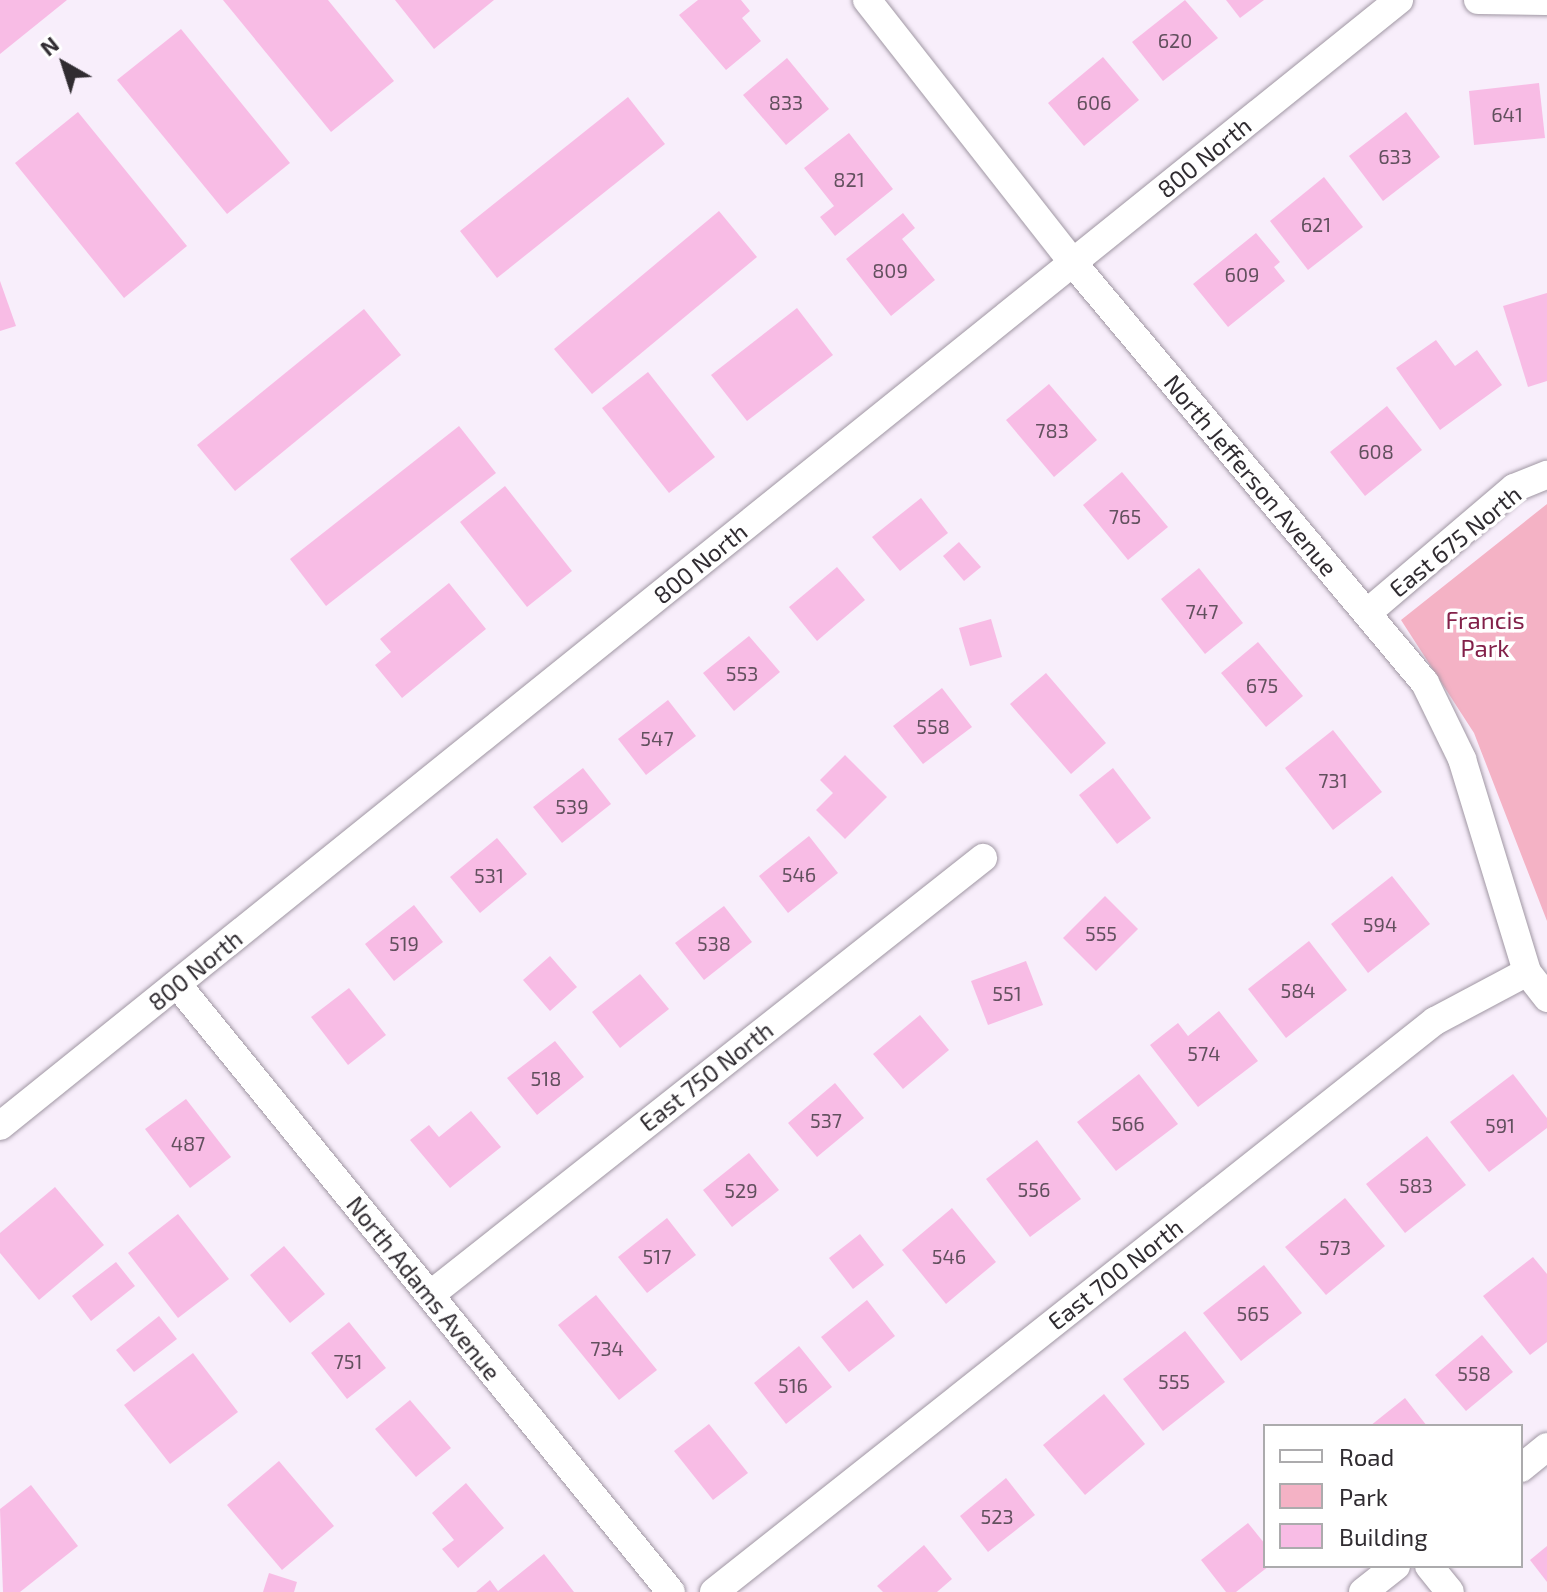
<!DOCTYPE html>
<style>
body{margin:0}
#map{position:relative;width:1547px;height:1592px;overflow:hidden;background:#f8eefb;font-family:"Exo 2",sans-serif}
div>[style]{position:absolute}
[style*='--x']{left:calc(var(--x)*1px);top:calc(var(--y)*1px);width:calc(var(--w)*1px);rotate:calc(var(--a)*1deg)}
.green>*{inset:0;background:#f4b2c5}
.building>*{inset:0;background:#f8bce5}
.roads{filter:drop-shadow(0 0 2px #a097a3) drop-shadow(0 0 2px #a097a3)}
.minor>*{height:28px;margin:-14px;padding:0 14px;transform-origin:14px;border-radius:14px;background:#fff}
span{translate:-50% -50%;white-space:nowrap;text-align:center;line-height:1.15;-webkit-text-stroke:7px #fff;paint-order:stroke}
.number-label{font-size:20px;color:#62505e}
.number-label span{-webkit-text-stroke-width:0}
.street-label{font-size:24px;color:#302c31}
.park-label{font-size:24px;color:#822049}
.legend{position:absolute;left:1263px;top:1424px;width:260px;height:144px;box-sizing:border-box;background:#fff;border:2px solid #acabad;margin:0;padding:10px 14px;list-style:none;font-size:24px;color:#302c31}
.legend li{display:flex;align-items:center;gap:16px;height:40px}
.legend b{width:40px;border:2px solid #acabad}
.north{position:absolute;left:24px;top:24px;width:80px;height:80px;-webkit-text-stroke:6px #fff;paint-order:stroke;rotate:321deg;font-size:22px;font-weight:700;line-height:32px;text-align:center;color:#302c31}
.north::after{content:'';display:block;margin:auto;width:28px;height:36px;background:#302c31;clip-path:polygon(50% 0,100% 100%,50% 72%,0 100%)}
</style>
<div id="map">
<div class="green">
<i style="clip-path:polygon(1547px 504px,1547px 921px,1474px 733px,1401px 620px)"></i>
</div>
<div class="building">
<i style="clip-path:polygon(0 0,67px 0,0 54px)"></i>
<i style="clip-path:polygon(223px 0,328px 0,394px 81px,331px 132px)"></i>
<i style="clip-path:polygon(395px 0,494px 0,434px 49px)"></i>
<i style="clip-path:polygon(698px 0,741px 0,750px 11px,742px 18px,761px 41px,726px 70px,679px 15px)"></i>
<i style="clip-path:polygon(1185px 0,1218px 38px,1163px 81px,1132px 42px)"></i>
<i style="clip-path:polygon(1226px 0,1264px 0,1240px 18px)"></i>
<i style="clip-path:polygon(181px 29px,290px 163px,227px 214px,117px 80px)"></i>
<i style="clip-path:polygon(1103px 57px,1139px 100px,1084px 146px,1048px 103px)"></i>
<i style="clip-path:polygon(787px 58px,829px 109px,786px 145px,743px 95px)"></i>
<i style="clip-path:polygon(1539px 83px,1545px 138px,1474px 145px,1469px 91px)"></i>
<i style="clip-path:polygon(628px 97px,665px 144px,497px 278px,460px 231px)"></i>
<i style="clip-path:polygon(78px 112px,187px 246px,124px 298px,15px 163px)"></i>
<i style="clip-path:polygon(1406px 112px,1440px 157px,1383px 201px,1349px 156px)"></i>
<i style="clip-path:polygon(849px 133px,893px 189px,835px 236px,820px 217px,834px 206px,804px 168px)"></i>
<i style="clip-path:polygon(1324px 177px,1363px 227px,1308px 270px,1270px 221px)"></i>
<i style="clip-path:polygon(719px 211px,757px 257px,592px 394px,554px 349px)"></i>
<i style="clip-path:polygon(903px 213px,915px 228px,902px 239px,935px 280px,891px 316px,846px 259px)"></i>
<i style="clip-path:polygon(1256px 233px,1280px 262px,1274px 267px,1285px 281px,1228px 327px,1193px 284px)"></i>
<i style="clip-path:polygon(0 281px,16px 326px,0 331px)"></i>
<i style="clip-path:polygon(1547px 293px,1547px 381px,1528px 387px,1503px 306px)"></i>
<i style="clip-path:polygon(797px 308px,833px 355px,747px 421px,711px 375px)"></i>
<i style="clip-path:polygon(364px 309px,401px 355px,235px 491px,197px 445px)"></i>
<i style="clip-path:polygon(1436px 340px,1455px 366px,1477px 350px,1502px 385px,1440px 430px,1396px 368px)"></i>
<i style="clip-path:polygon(648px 372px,715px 457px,669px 493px,602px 408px)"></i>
<i style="clip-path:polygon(1049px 384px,1097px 440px,1054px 477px,1006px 420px)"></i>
<i style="clip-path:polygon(1387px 406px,1422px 450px,1365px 496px,1330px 452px)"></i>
<i style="clip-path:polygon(459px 426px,496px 473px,326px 606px,290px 559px)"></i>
<i style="clip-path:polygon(1122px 472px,1168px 527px,1128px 560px,1083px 505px)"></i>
<i style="clip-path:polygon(505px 486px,572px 571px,527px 607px,460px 522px)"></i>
<i style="clip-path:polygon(921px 498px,948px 533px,900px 571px,872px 537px)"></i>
<i style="clip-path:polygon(959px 542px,981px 567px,964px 581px,943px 556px)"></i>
<i style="clip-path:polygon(837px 567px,865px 600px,817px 641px,789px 607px)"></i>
<i style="clip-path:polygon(1199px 568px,1243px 623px,1205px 654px,1161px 599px)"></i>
<i style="clip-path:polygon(449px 583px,486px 629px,402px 698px,375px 665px,391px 652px,380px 639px)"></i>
<i style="clip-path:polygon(991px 619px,1002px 657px,970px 666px,959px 628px)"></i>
<i style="clip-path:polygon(749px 636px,780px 672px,734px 711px,703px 673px)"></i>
<i style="clip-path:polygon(1258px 642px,1303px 696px,1266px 727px,1221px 673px)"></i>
<i style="clip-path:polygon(1046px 673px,1106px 743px,1071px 774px,1010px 704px)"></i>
<i style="clip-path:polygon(942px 688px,972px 727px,923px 764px,893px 726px)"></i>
<i style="clip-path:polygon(668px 700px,696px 736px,646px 775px,618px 739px)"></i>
<i style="clip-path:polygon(1333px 730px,1382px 792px,1333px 830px,1285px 768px)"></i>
<i style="clip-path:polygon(845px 755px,887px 797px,845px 839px,816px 810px,833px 793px,820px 780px)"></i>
<i style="clip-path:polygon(583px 768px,611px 804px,562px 843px,533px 807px)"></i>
<i style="clip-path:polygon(1113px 768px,1151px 818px,1117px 844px,1079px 795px)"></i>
<i style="clip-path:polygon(809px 836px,838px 873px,788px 913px,759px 876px)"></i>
<i style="clip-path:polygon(497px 838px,527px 874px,480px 913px,450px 877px)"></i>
<i style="clip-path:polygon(1392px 876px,1430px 924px,1368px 973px,1331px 924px)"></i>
<i style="clip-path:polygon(1105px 896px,1138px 929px,1096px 971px,1063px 938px)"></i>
<i style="clip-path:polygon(414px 905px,443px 942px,394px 981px,365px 944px)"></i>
<i style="clip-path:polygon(724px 906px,752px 942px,704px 980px,675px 943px)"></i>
<i style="clip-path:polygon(1309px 941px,1347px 990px,1286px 1038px,1248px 989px)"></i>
<i style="clip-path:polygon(550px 956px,577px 987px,550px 1011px,523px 980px)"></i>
<i style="clip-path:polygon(1026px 961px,1043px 1005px,988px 1025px,971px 981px)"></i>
<i style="clip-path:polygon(640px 974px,669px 1009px,620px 1048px,592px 1012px)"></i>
<i style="clip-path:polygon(349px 988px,386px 1035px,348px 1065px,311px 1017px)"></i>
<i style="clip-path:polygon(1219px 1011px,1258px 1061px,1198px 1107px,1150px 1045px,1178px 1023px,1188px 1036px)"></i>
<i style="clip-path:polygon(920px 1015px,949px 1050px,903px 1089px,873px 1054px)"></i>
<i style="clip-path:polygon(555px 1041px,584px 1077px,537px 1115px,507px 1078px)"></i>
<i style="clip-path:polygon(1139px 1074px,1178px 1124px,1116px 1171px,1077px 1122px)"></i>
<i style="clip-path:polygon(1513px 1074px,1547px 1118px,1547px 1128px,1489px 1172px,1450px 1122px)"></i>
<i style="clip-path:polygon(835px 1083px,864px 1118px,817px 1157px,788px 1123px)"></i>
<i style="clip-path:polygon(186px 1099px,231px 1157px,190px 1188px,145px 1129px)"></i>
<i style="clip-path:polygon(471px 1111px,501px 1147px,450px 1188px,410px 1140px,429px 1125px,439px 1137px)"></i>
<i style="clip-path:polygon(1427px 1136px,1466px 1185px,1405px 1233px,1366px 1184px)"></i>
<i style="clip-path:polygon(1037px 1140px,1081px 1199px,1030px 1237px,986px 1179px)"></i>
<i style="clip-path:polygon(749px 1153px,779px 1190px,732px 1227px,703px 1190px)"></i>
<i style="clip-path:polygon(55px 1187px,104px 1245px,39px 1300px,0 1253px,0 1233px)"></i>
<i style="clip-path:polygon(1345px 1198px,1385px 1246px,1326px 1295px,1285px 1247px)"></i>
<i style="clip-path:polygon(952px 1208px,996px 1262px,946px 1304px,902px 1250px)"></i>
<i style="clip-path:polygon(178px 1214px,229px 1279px,178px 1318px,128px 1253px)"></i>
<i style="clip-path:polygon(667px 1218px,696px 1255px,647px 1293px,618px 1257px)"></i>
<i style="clip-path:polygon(860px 1234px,884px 1265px,853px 1289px,829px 1258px)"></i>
<i style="clip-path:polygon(284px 1246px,325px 1294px,290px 1323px,250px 1275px)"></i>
<i style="clip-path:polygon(1533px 1257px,1547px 1274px,1547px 1342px,1530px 1355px,1483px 1296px)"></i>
<i style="clip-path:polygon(116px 1262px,135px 1286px,91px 1321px,72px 1296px)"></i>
<i style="clip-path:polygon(1264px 1265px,1302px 1313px,1241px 1361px,1203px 1313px)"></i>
<i style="clip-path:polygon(596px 1295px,657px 1370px,619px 1400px,558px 1325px)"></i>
<i style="clip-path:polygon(867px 1300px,895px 1336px,849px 1372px,821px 1337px)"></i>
<i style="clip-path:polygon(159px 1316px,177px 1339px,134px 1372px,116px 1350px)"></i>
<i style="clip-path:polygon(349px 1322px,386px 1368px,347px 1399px,311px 1353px)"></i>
<i style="clip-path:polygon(1185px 1331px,1225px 1382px,1163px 1431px,1123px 1379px)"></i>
<i style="clip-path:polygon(1482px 1335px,1513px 1372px,1466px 1411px,1435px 1375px)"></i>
<i style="clip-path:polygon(799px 1346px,832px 1387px,786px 1424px,754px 1383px)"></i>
<i style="clip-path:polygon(193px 1353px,238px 1412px,170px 1464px,124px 1405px)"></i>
<i style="clip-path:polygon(1104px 1394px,1145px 1444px,1085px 1495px,1043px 1445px)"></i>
<i style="clip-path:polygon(1405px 1398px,1427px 1426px,1370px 1426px)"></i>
<i style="clip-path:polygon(410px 1400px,451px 1448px,416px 1477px,375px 1429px)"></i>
<i style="clip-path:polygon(709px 1424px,748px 1473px,713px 1500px,674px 1451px)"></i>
<i style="clip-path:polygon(279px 1461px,334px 1526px,282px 1570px,227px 1505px)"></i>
<i style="clip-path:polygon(1006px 1478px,1035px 1515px,988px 1552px,960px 1516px)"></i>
<i style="clip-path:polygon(466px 1483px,504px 1528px,458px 1568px,442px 1549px,454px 1540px,432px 1513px)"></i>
<i style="clip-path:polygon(31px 1485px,78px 1546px,20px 1592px,3px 1592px,0 1509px)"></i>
<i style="clip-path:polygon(1248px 1523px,1265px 1544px,1269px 1566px,1236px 1592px,1226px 1592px,1201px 1560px)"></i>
<i style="clip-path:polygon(924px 1545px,952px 1579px,937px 1592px,883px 1592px,877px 1586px)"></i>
<i style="clip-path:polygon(1547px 1546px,1547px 1582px,1530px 1560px)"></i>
<i style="clip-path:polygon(544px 1554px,574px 1592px,476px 1592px,490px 1580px,498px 1591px)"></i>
<i style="clip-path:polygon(269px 1573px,297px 1582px,294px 1592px,263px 1592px)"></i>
</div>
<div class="roads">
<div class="minor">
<i style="--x:867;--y:0;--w:334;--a:51.9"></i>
<i style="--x:1073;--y:263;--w:548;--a:50.03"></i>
<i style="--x:1425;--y:683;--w:85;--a:64"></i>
<i style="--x:1462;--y:759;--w:223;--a:73"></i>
<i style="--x:1527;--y:972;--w:33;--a:52"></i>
<i style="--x:1478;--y:0;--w:69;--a:0.8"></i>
<i style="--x:1367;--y:613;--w:193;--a:-40.4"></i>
<i style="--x:1514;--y:488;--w:35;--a:-22"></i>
<i style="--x:177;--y:984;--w:783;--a:50.91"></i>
<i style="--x:0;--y:1126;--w:1796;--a:-38.83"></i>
<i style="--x:430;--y:1295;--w:705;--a:-38.32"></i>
<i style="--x:1521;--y:1468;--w:33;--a:-39"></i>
<i style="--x:1429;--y:1566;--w:33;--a:51"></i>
<i style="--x:714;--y:1592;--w:920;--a:-38.38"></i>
<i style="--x:1435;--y:1021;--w:104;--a:-28"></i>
<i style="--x:1363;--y:1592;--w:42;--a:-38.2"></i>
</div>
</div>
<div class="number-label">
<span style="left:1175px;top:40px">620</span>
<span style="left:786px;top:102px">833</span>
<span style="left:1094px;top:102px">606</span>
<span style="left:1507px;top:114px">641</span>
<span style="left:1395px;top:156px">633</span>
<span style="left:849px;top:179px">821</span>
<span style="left:1316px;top:224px">621</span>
<span style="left:890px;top:270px">809</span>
<span style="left:1242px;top:274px">609</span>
<span style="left:1052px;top:430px">783</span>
<span style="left:1376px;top:451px">608</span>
<span style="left:1125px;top:516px">765</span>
<span style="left:1202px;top:611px">747</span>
<span style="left:742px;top:673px">553</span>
<span style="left:1262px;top:685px">675</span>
<span style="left:933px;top:726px">558</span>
<span style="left:657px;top:738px">547</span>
<span style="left:1333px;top:780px">731</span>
<span style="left:572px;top:806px">539</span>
<span style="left:799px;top:874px">546</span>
<span style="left:489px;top:875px">531</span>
<span style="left:1380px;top:924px">594</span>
<span style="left:1101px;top:933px">555</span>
<span style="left:404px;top:943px">519</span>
<span style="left:714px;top:943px">538</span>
<span style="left:1298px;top:990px">584</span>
<span style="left:1007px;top:993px">551</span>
<span style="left:1204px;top:1053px">574</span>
<span style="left:546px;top:1078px">518</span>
<span style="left:826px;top:1120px">537</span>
<span style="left:1128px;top:1123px">566</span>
<span style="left:1500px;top:1125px">591</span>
<span style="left:188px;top:1143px">487</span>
<span style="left:1416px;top:1185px">583</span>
<span style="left:1034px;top:1189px">556</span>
<span style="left:741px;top:1190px">529</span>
<span style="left:1335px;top:1247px">573</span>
<span style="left:657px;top:1256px">517</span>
<span style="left:949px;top:1256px">546</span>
<span style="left:1253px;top:1313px">565</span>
<span style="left:607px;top:1348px">734</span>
<span style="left:348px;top:1361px">751</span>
<span style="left:1474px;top:1373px">558</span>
<span style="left:1174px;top:1381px">555</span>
<span style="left:793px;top:1385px">516</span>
<span style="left:997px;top:1516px">523</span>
</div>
<div class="street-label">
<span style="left:1204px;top:157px;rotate:-39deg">800 North</span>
<span style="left:1251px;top:475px;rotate:50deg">North Jefferson Avenue</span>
<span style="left:1455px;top:541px;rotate:-39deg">East 675 North</span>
<span style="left:700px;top:563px;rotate:-39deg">800 North</span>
<span style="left:195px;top:970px;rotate:-39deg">800 North</span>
<span style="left:706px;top:1076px;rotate:-38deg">East 750 North</span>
<span style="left:1115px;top:1274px;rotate:-38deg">East 700 North</span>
<span style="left:424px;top:1288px;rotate:51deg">North Adams Avenue</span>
</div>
<div class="park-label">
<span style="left:1485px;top:634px">Francis<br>Park</span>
</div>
<ul class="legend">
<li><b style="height:10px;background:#fff"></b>Road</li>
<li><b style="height:22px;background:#f4b2c5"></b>Park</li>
<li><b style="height:22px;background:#f8bce5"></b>Building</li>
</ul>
<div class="north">N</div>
</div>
